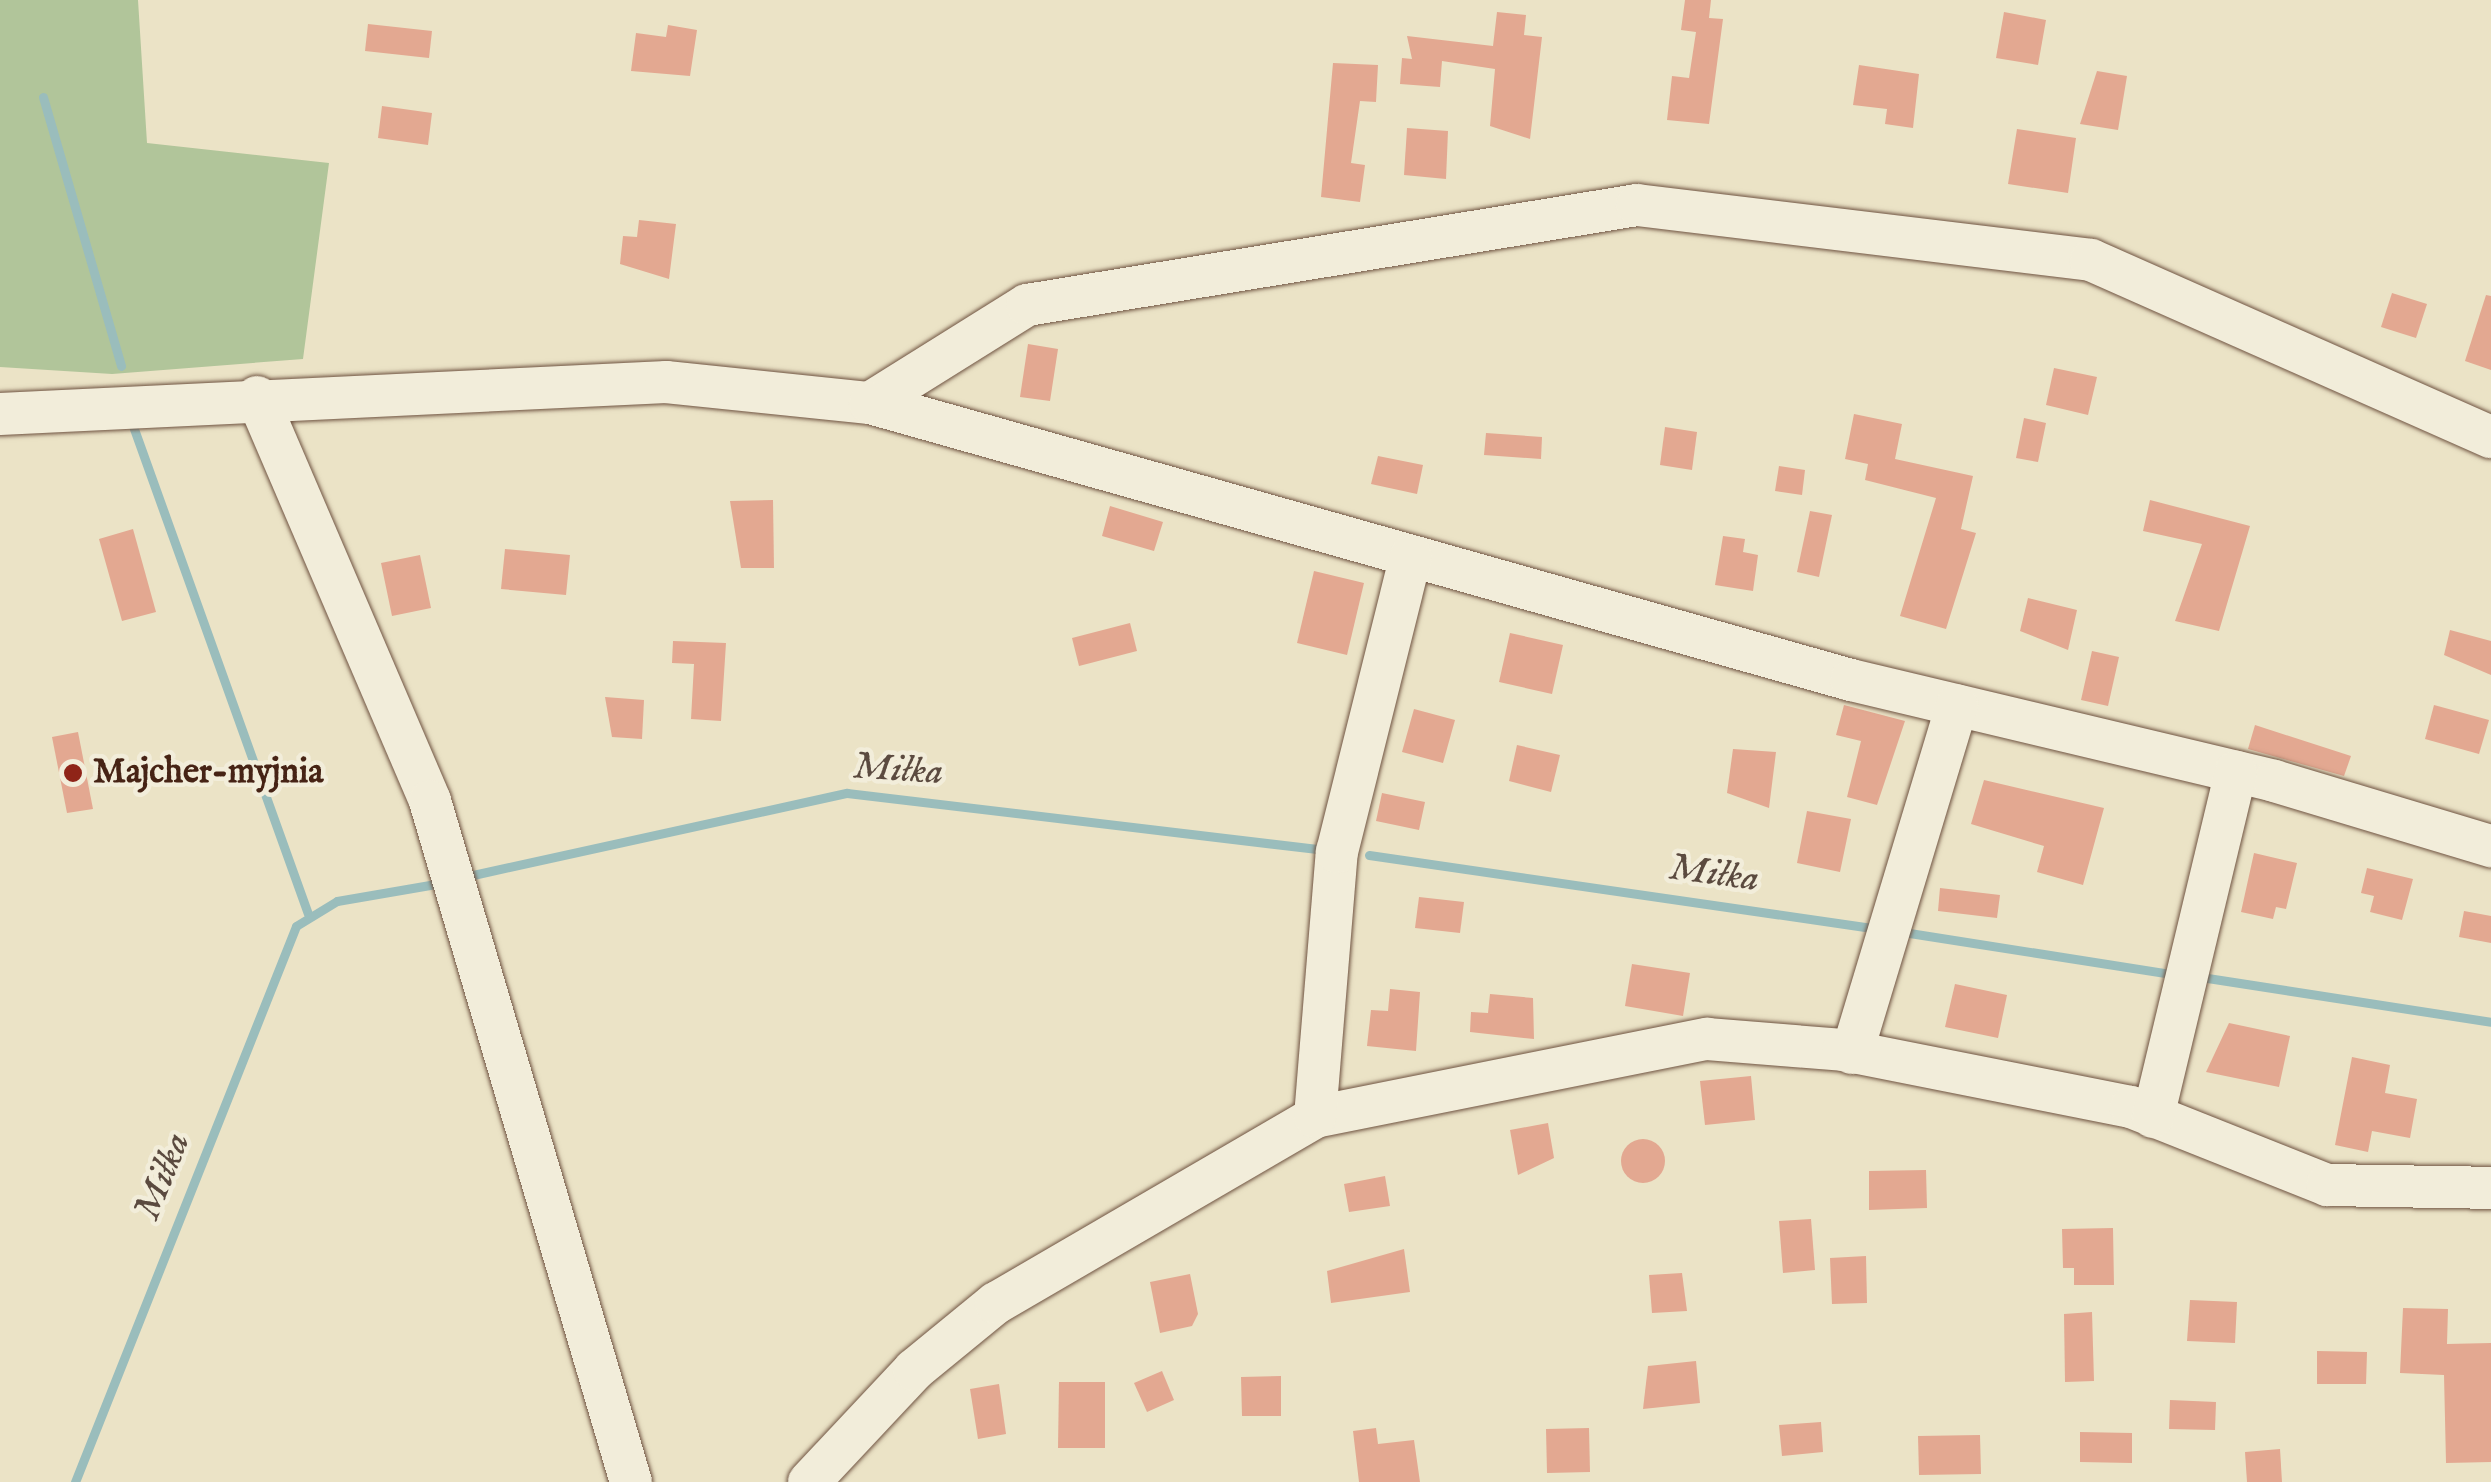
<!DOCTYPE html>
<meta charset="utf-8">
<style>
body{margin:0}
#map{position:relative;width:2491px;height:1482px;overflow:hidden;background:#ebe3c6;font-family:"IM FELL English",serif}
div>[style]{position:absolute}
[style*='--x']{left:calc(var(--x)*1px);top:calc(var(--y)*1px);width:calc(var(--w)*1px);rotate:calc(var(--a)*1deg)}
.green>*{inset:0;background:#b1c59a}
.stream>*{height:9px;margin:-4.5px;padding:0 4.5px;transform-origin:4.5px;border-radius:4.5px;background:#9abdbc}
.building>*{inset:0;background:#e3a891}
.round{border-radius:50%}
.roads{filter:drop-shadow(0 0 2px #6f5341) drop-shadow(0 0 2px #6f5341)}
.minor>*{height:42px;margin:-21px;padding:0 21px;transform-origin:21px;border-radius:21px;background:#f2edda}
.dots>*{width:28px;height:28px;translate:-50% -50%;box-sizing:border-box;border:5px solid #f2edda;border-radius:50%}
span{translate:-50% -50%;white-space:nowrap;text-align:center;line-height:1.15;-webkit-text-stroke:9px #f2edda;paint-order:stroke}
.poi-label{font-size:35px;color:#462315;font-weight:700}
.left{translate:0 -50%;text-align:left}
.water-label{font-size:38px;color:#5b4a3f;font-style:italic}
</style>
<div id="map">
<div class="green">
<i style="clip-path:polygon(0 0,138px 0,147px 143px,329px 163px,303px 359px,112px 374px,0 367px)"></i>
</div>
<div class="stream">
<i style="--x:43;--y:97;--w:280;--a:73.8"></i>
<i style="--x:133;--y:426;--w:518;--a:70.27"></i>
<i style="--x:1369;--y:855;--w:508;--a:8.26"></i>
<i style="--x:473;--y:875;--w:383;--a:-12.4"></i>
<i style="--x:847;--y:793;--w:480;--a:6.8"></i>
<i style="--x:1903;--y:932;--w:272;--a:8.9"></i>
<i style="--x:2201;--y:977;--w:293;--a:8.8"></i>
<i style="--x:75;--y:1482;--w:598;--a:-68.32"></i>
<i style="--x:296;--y:926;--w:48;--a:-31.4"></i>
<i style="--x:337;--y:901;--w:106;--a:-9.8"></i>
</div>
<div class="building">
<i style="clip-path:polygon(1685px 0,1711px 0,1709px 18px,1723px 19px,1709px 124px,1667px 120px,1672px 76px,1689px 78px,1696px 32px,1681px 30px)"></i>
<i style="clip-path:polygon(1497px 12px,1526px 15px,1524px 35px,1542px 37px,1530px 139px,1490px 126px,1495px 69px,1442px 61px,1440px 87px,1400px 84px,1402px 58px,1412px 59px,1407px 36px,1493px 46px)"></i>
<i style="clip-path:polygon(2004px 12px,2046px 20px,2038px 65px,1996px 58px)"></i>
<i style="clip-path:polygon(368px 24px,432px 31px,429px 58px,365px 51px)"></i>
<i style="clip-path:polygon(668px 25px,697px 30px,690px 76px,631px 71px,636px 33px,666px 37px)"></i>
<i style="clip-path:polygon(1333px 63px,1378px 65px,1376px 102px,1360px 101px,1351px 163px,1365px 165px,1360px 202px,1321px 197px)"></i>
<i style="clip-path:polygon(1859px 65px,1919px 74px,1913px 128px,1885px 124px,1887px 109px,1853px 105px)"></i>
<i style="clip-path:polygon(2097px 71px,2127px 76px,2118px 130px,2080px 124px)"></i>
<i style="clip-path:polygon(382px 106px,432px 113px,428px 145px,378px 138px)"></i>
<i style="clip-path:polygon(1407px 128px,1448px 131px,1446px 179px,1404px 175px)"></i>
<i style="clip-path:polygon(2017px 129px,2076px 138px,2068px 193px,2008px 184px)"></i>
<i style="clip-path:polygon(639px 220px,676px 224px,669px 279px,620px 264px,623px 236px,637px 237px)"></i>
<i style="clip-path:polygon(2392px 293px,2427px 304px,2416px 338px,2381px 327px)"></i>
<i style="clip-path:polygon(2486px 295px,2491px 296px,2491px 370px,2465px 361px)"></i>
<i style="clip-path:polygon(1028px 344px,1058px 349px,1050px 401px,1020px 397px)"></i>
<i style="clip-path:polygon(2054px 368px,2097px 377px,2088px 415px,2046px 405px)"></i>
<i style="clip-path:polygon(1854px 414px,1902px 424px,1895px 459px,1973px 476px,1961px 529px,1976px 533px,1946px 629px,1900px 616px,1936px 498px,1865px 480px,1868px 464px,1845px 459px)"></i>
<i style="clip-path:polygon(2024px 418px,2046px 423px,2038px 462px,2016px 458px)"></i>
<i style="clip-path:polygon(1665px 427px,1697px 432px,1692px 470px,1660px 465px)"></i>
<i style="clip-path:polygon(1486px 433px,1542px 437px,1541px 459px,1484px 455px)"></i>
<i style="clip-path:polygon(1378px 456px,1423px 465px,1417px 494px,1371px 484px)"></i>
<i style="clip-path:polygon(1779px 466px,1805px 470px,1802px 495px,1775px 491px)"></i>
<i style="clip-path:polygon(773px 500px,774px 568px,741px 568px,730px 501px)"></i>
<i style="clip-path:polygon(2150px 500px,2250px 526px,2219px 631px,2175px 621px,2202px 544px,2143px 531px)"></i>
<i style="clip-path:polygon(1110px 506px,1163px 522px,1154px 551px,1102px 536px)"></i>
<i style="clip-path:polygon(1810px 511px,1832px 515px,1819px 577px,1797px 572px)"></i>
<i style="clip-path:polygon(133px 529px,156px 612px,122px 621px,99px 539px)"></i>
<i style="clip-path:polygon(1723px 536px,1745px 539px,1743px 552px,1758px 555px,1753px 591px,1715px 585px)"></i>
<i style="clip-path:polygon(505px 549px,570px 555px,566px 595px,501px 589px)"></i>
<i style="clip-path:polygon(420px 555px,431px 608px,392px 616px,381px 563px)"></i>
<i style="clip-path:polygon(1314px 571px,1364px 583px,1347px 655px,1297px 643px)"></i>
<i style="clip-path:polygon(2028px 598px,2077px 610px,2068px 650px,2020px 631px)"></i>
<i style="clip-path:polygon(1130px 623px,1137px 651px,1079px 666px,1072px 638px)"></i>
<i style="clip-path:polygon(2450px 630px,2491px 641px,2491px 675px,2444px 655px)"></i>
<i style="clip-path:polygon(1510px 633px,1563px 645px,1552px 694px,1499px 682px)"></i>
<i style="clip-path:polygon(673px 641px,726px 643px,721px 721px,691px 719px,694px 664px,672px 663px)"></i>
<i style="clip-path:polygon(2092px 651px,2119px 657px,2108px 706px,2081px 700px)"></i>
<i style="clip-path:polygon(605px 697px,644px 700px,642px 739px,612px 737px)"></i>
<i style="clip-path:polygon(1844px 705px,1905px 721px,1877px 805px,1847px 797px,1861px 741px,1836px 735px)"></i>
<i style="clip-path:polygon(2434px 705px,2489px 720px,2479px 754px,2425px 739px)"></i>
<i style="clip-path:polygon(1414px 709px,1455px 720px,1443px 763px,1402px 752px)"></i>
<i style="clip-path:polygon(2255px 725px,2351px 756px,2344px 776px,2248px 749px)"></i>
<i style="clip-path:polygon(78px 732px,93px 809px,67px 813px,52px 737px)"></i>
<i style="clip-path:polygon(1517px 745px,1560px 755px,1551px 792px,1509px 781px)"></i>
<i style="clip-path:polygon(1733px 749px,1776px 752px,1769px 808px,1727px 793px)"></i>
<i style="clip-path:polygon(1984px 780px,2104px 808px,2083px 885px,2037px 872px,2044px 846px,1971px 824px)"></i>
<i style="clip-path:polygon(1382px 793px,1425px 802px,1419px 830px,1376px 821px)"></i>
<i style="clip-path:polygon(1807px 811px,1851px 819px,1840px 872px,1797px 863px)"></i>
<i style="clip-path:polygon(2254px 853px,2297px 863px,2286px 909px,2276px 907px,2273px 919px,2241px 912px)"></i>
<i style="clip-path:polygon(2367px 868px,2413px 879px,2402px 920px,2370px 912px,2374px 896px,2361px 893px)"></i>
<i style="clip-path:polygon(1940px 888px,2000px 895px,1997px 918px,1938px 911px)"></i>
<i style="clip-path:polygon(1419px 897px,1464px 902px,1460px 933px,1415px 928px)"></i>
<i style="clip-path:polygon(2464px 911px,2491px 916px,2491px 943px,2459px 937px)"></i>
<i style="clip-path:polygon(1632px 964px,1690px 973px,1683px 1016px,1625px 1006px)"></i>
<i style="clip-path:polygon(1955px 984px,2007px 995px,1998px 1038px,1945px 1027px)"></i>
<i style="clip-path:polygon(1390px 989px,1420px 992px,1416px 1051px,1367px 1046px,1371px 1010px,1388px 1011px)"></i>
<i style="clip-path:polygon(1490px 994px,1533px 998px,1534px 1039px,1470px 1032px,1471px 1012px,1488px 1013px)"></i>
<i style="clip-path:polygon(2229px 1023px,2290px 1036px,2279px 1087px,2206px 1072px)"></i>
<i style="clip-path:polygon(2352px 1057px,2390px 1065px,2385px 1093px,2417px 1099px,2410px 1138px,2372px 1131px,2368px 1152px,2335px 1145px)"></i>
<i style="clip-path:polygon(1751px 1076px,1755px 1120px,1705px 1125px,1700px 1081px)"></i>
<i style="clip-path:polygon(1548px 1123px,1554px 1158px,1518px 1175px,1510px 1130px)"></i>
<i class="round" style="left:1621px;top:1139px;width:44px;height:44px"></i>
<i style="clip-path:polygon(1926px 1170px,1927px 1208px,1869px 1210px,1869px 1171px)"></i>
<i style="clip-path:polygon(1385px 1176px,1390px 1206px,1349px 1212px,1344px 1184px)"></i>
<i style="clip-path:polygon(1811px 1219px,1815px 1270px,1783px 1273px,1779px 1221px)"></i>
<i style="clip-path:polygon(2113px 1228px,2114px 1285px,2074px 1285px,2074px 1268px,2063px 1268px,2062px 1229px)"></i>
<i style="clip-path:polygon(1404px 1249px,1410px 1292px,1331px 1303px,1327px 1271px)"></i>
<i style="clip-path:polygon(1866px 1256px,1867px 1303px,1832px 1304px,1830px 1258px)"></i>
<i style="clip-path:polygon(1682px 1273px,1687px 1311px,1652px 1313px,1649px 1275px)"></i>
<i style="clip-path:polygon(1190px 1274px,1198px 1314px,1192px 1326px,1160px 1333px,1150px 1282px)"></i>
<i style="clip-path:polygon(2190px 1300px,2237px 1302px,2235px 1343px,2187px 1341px)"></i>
<i style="clip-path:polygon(2403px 1308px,2448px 1309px,2447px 1344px,2491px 1343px,2491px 1462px,2446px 1463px,2444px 1375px,2400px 1373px)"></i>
<i style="clip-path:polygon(2092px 1312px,2094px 1381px,2065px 1382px,2064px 1314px)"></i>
<i style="clip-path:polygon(2317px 1351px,2367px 1352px,2366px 1384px,2317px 1384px)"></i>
<i style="clip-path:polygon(1696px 1361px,1700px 1403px,1643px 1409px,1648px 1366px)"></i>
<i style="clip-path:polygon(1162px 1371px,1174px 1400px,1147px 1412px,1134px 1383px)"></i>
<i style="clip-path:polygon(1281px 1376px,1281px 1416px,1242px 1416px,1241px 1377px)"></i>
<i style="clip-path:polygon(1059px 1382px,1105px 1382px,1105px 1448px,1058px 1448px)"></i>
<i style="clip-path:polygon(999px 1384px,1006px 1434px,978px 1439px,970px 1389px)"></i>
<i style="clip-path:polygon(2170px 1400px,2216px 1402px,2215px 1430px,2169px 1429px)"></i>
<i style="clip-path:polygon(1821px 1422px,1823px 1452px,1782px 1456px,1779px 1425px)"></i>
<i style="clip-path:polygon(1376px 1428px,1378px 1444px,1414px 1440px,1420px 1482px,1359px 1482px,1353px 1431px)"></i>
<i style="clip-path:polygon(1589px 1428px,1590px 1472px,1547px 1473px,1546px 1429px)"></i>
<i style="clip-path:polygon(2080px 1432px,2132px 1433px,2132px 1463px,2080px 1462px)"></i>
<i style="clip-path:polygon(1980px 1435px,1981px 1474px,1919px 1475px,1918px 1436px)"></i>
<i style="clip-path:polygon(2280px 1449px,2282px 1482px,2247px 1482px,2245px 1452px)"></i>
</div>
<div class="roads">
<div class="minor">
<i style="--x:257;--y:397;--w:439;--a:66.8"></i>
<i style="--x:430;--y:801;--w:710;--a:73.56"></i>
<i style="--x:870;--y:403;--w:185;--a:-32"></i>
<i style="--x:1027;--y:305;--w:618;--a:-9.31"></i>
<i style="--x:1637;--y:205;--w:457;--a:6.9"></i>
<i style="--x:2091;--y:260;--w:437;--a:23.9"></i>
<i style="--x:0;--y:414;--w:667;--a:-2.75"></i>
<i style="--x:666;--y:382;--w:205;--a:5.9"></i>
<i style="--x:870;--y:403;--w:1019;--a:15.77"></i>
<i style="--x:1851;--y:680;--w:435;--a:13.4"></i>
<i style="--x:2274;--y:781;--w:227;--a:16.7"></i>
<i style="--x:1852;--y:1053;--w:363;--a:-73.2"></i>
<i style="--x:1315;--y:1117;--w:400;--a:-11.3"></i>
<i style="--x:1707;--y:1039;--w:136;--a:4.6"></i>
<i style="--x:1843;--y:1050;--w:294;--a:11.2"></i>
<i style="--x:2131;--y:1107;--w:211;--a:21.7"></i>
<i style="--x:2327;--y:1185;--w:164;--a:1"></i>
<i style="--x:2153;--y:1117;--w:355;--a:-76.5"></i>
<i style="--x:809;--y:1482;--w:154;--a:-46.8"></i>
<i style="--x:914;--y:1370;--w:106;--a:-39.3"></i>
<i style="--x:996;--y:1303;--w:369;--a:-30.2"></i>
<i style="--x:1315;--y:1117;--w:266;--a:-85.3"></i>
<i style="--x:1337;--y:852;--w:305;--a:-76"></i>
</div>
</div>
<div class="dots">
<i style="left:73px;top:773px;background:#8f2418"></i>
</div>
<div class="poi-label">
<span class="left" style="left:93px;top:773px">Majcher-myjnia</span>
</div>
<div class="water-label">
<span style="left:898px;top:771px;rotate:4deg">Miłka</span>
<span style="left:1714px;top:875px;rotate:8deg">Miłka</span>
<span style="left:164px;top:1177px;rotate:-68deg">Miłka</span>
</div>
</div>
